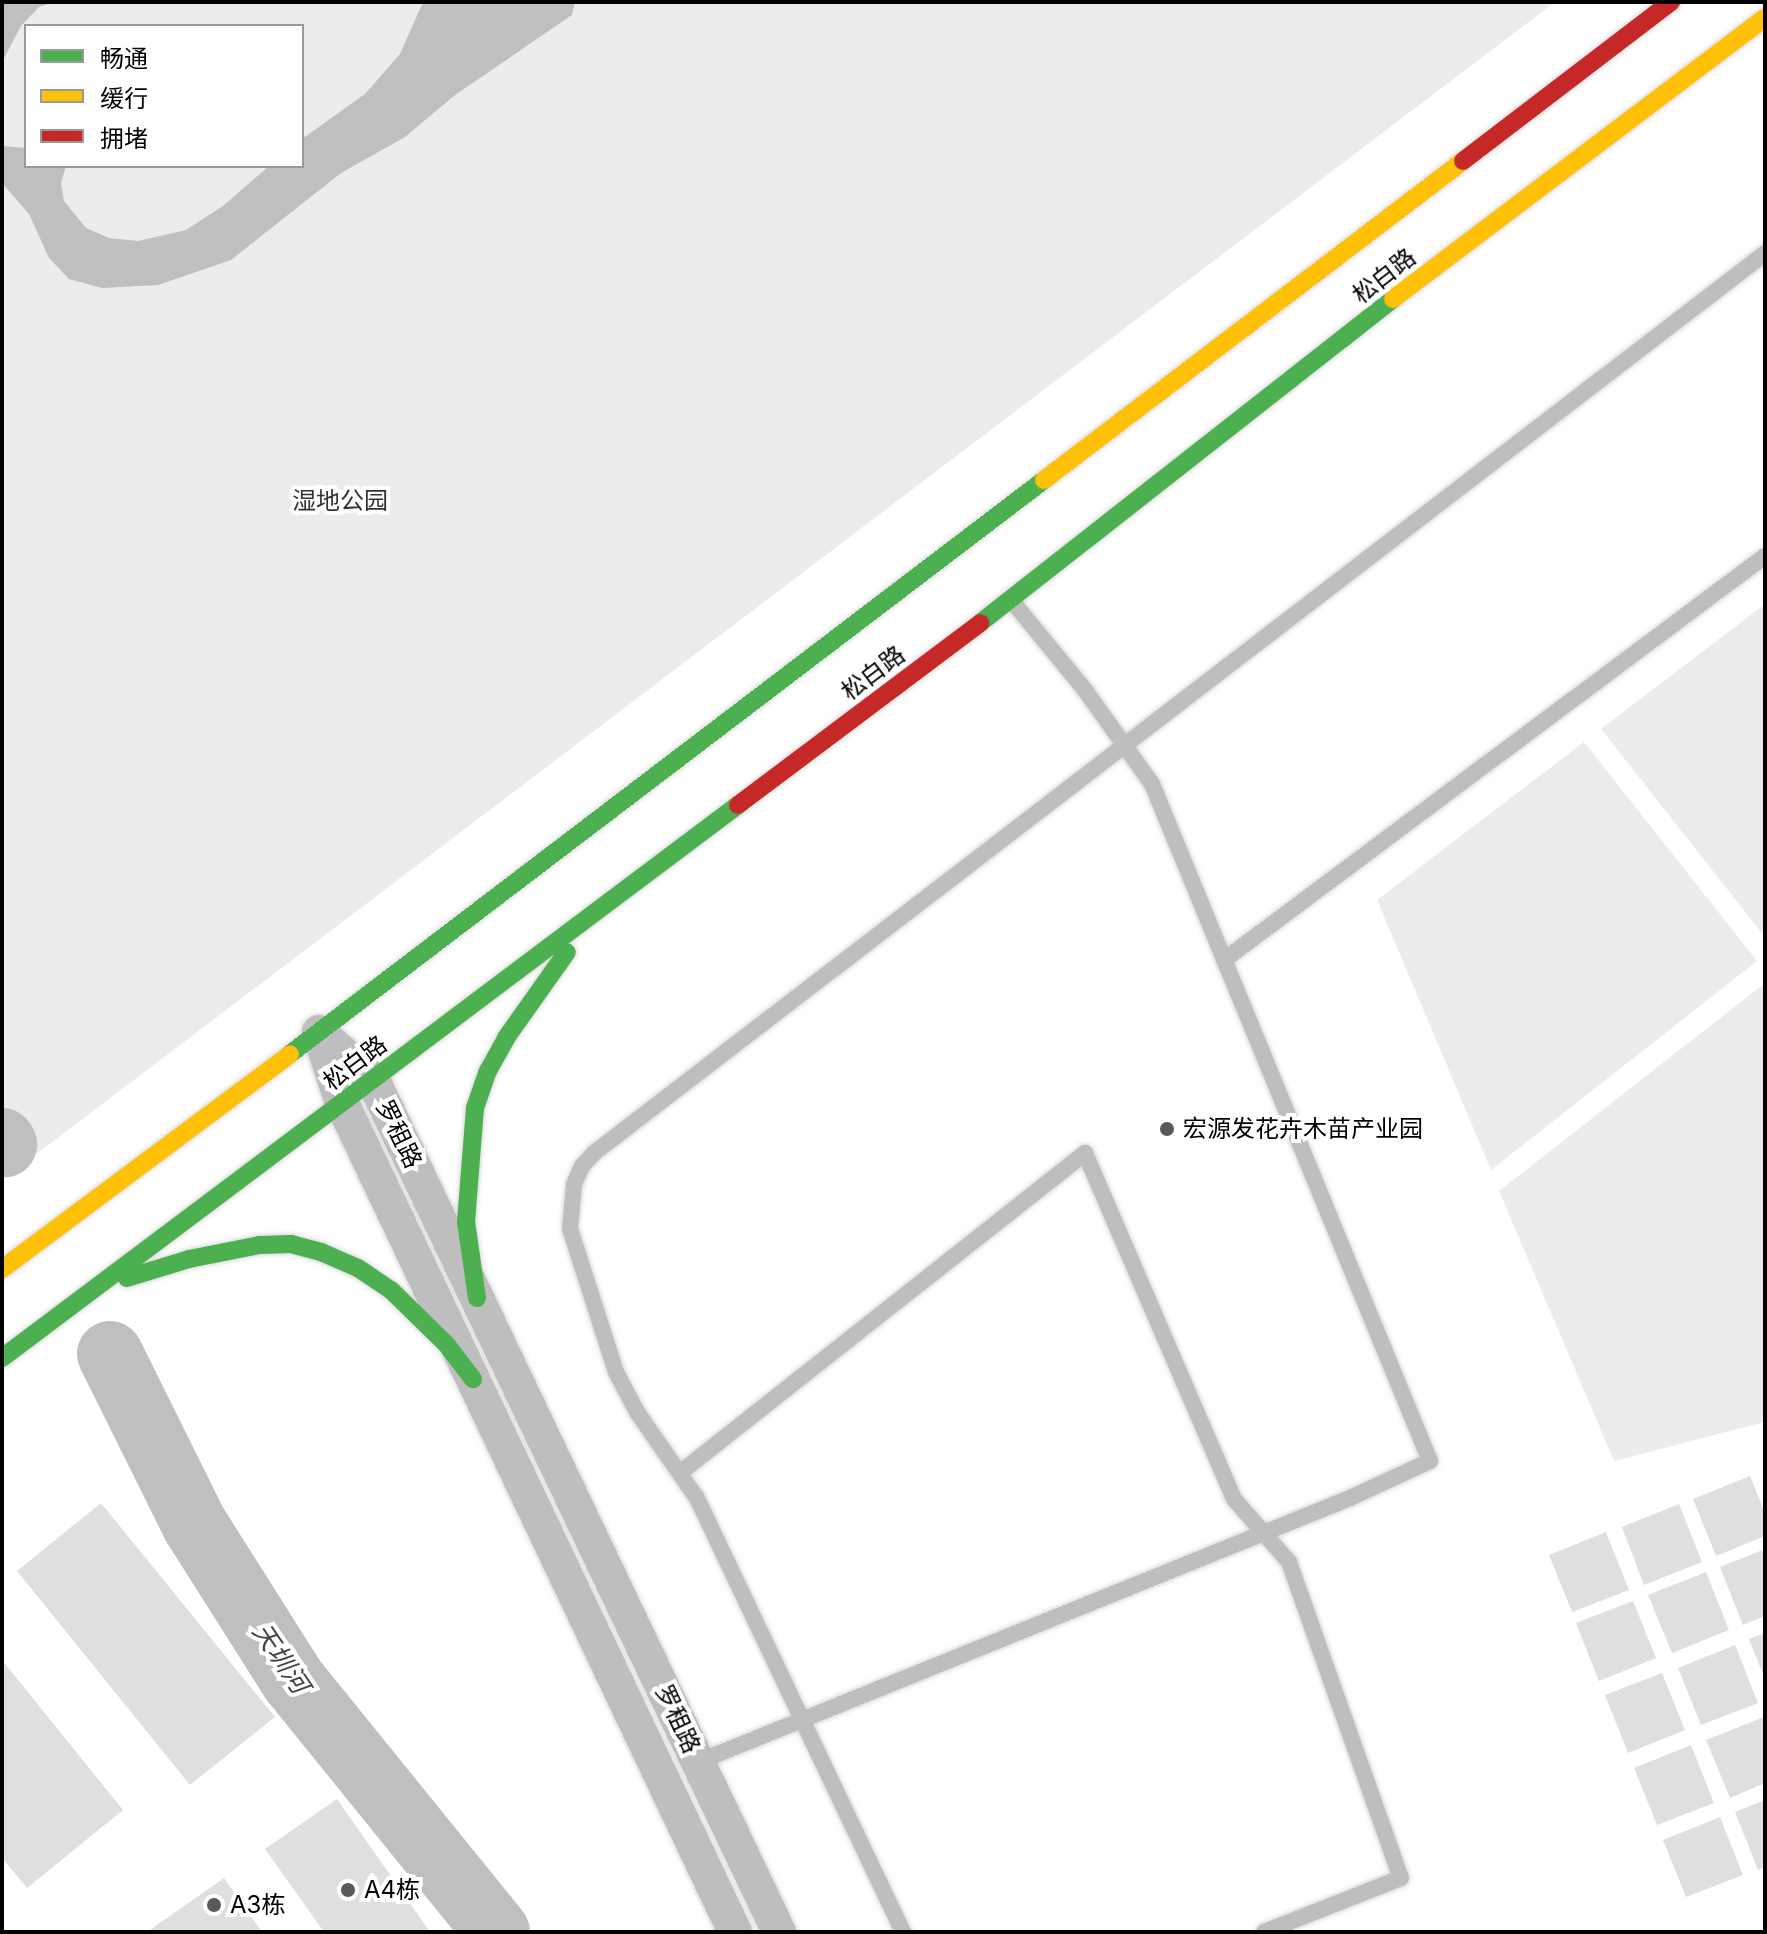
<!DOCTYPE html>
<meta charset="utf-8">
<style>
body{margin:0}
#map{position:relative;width:1767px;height:1934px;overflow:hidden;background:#fff;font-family:Inter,"Noto Sans SC",sans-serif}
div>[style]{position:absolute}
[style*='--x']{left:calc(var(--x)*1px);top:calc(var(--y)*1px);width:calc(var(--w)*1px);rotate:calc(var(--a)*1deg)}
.green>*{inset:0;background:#ececec}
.water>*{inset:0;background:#bfbfbf}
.river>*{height:66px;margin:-33px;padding:0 33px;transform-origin:33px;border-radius:33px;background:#bfbfbf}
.building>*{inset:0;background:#dfdfdf}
.roads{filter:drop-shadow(0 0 2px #dbdbdb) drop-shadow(0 0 2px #dbdbdb)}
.lane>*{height:16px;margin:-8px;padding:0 8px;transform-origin:8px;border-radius:8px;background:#bebebe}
.street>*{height:34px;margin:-17px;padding:0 17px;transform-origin:17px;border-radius:17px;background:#bebebe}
.fast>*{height:18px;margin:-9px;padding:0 9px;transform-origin:9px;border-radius:9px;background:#4caf50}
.slow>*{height:18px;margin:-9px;padding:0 9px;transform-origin:9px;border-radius:9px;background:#ffc107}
.jam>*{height:18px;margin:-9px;padding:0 9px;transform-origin:9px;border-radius:9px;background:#c62828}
.dots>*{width:22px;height:22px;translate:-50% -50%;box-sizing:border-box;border:4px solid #fff;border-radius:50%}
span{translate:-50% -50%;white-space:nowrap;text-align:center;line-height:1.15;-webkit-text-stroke:8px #fff;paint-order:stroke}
.street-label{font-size:24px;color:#000}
.park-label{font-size:24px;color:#333}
.poi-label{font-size:24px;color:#000}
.left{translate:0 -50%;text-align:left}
.water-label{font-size:26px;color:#444;font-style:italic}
.frame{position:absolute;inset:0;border:4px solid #000;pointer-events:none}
.legend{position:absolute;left:24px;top:24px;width:280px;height:144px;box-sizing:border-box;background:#fff;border:2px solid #999;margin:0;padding:10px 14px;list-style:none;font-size:24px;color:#000}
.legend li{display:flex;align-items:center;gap:16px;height:40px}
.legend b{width:40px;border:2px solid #999}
</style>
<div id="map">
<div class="green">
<i style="clip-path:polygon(evenodd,2px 2px,1555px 2px,35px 1155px,2px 1111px,2px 2px,26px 26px,302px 26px,302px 166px,26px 166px,26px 26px)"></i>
<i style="clip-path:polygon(1765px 604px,1765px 937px,1601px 729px)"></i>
<i style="clip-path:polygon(1584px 742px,1757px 961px,1491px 1170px,1377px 900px)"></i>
<i style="clip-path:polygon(1765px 983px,1765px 1422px,1614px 1461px,1499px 1191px)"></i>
</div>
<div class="water">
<i style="clip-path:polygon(2px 2px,54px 2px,39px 7px,21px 26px,2px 62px)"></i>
<i style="clip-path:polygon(423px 2px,575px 2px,572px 15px,455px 95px,405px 137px,341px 173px,231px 260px,158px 285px,102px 288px,69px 279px,49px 258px,29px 214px,2px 183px,2px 146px,26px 148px,26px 166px,66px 166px,61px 183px,64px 201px,86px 228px,109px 238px,138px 241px,186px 230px,223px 206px,269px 166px,302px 166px,302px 139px,365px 94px,400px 54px)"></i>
</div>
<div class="river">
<i style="--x:2;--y:1141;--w:4;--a:56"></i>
<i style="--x:110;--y:1354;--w:191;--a:63.6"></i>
<i style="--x:195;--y:1525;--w:183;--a:57.7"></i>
<i style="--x:293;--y:1680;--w:324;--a:51"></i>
</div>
<div class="building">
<i style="clip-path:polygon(1750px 1476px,1765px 1513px,1765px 1536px,1716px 1556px,1693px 1499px)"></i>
<i style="clip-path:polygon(101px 1503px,275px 1717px,190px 1785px,17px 1571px)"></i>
<i style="clip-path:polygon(1679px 1504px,1702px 1562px,1644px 1585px,1622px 1527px)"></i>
<i style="clip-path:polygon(1606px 1532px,1629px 1590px,1572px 1612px,1549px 1555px)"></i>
<i style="clip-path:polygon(1765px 1549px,1765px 1616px,1743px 1625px,1720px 1567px)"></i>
<i style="clip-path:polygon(1706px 1572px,1729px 1630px,1672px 1653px,1648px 1595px)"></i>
<i style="clip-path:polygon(1633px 1601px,1656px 1658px,1599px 1681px,1576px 1623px)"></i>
<i style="clip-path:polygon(1765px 1633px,1765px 1679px,1749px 1639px)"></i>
<i style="clip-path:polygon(1735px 1645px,1758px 1703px,1701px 1725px,1678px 1668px)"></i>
<i style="clip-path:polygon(2px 1660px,123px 1810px,27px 1888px,2px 1858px)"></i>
<i style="clip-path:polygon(1662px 1673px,1685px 1730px,1628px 1753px,1605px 1695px)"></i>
<i style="clip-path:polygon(1764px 1717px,1765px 1783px,1730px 1798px,1706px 1740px)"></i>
<i style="clip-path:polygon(1691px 1745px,1714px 1803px,1657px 1825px,1634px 1768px)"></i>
<i style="clip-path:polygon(337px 1799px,430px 1932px,324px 1932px,265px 1849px)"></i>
<i style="clip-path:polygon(1765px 1800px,1765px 1867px,1758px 1870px,1735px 1812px)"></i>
<i style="clip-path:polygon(1720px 1817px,1743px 1875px,1686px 1897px,1663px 1840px)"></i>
<i style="clip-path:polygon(224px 1878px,262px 1932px,147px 1932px)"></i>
</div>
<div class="roads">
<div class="lane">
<i style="--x:1224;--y:960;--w:675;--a:-36.75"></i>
<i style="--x:681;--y:1472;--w:515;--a:-38.29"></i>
<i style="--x:1085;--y:1153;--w:377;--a:66.7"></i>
<i style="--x:1234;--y:1499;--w:84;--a:48.9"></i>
<i style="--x:1289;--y:1562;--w:335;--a:70.5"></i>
<i style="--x:1401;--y:1878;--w:147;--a:158.5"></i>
<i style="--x:698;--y:1762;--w:703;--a:-22.04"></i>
<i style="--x:1350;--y:1498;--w:88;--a:-24.8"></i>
<i style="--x:1430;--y:1461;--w:732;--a:-112.32"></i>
<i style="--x:1152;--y:784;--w:115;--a:-125.5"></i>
<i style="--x:1085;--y:690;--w:115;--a:-129.4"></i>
<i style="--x:903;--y:1932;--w:482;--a:-115.4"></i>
<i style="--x:696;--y:1497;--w:103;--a:-124.8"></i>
<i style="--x:637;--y:1412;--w:45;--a:-117.7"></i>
<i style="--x:616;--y:1372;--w:150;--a:-107.8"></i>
<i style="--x:570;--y:1229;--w:45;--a:-84.9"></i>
<i style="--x:574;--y:1184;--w:20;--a:-66"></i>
<i style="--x:582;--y:1166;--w:18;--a:-47"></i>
<i style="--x:594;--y:1153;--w:1477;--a:-37.54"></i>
</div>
<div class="street">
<i style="--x:319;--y:1032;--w:72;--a:41.6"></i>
<i style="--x:373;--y:1080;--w:944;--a:64.52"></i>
<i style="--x:319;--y:1033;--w:74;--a:71.8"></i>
<i style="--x:342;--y:1103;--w:917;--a:64.64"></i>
</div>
<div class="fast">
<i style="--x:980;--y:623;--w:525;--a:-38.11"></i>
<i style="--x:290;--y:1054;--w:948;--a:-37.28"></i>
<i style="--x:127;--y:1278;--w:65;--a:-17"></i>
<i style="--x:189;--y:1259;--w:72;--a:-11.2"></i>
<i style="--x:260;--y:1245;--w:31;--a:-2"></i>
<i style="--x:291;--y:1244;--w:31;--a:15"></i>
<i style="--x:321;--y:1252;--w:40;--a:23.4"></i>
<i style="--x:358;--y:1268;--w:40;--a:34"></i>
<i style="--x:391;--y:1290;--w:78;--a:44.5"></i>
<i style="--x:447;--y:1345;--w:43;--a:52.6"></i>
<i style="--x:477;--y:1298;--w:77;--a:-98.2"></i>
<i style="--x:466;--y:1222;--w:114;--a:-85.5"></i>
<i style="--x:475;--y:1108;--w:39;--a:-71"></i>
<i style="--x:488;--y:1071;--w:38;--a:-61"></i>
<i style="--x:506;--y:1038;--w:105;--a:-54.7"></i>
<i style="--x:2;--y:1358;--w:921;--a:-36.92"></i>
</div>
<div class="slow">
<i style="--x:1393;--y:299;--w:466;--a:-37.1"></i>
<i style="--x:1044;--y:480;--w:527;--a:-37.28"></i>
<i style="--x:2;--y:1269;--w:359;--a:-36.7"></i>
</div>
<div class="jam">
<i style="--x:1463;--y:161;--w:262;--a:-37.4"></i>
<i style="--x:738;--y:805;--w:303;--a:-36.9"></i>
</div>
</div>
<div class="dots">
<i style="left:1167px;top:1129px;background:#595959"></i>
<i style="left:348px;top:1890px;background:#595959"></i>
<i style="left:214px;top:1905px;background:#595959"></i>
</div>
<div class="street-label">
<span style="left:1384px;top:276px;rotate:-38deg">松白路</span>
<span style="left:873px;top:673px;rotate:-37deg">松白路</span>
<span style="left:355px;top:1063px;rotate:-37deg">松白路</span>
<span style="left:399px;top:1134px;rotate:64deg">罗租路</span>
<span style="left:678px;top:1719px;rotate:65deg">罗租路</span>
</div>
<div class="park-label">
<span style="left:340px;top:501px">湿地公园</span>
</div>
<div class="poi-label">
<span class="left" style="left:1183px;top:1129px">宏源发花卉木苗产业园</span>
<span class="left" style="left:364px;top:1890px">A4栋</span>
<span class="left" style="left:230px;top:1905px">A3栋</span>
</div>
<div class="water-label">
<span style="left:281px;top:1658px;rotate:56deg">天圳河</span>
</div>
<div class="frame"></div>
<ul class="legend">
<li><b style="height:10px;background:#4caf50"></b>畅通</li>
<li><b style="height:10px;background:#ffc107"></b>缓行</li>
<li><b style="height:10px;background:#c62828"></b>拥堵</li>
</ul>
</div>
